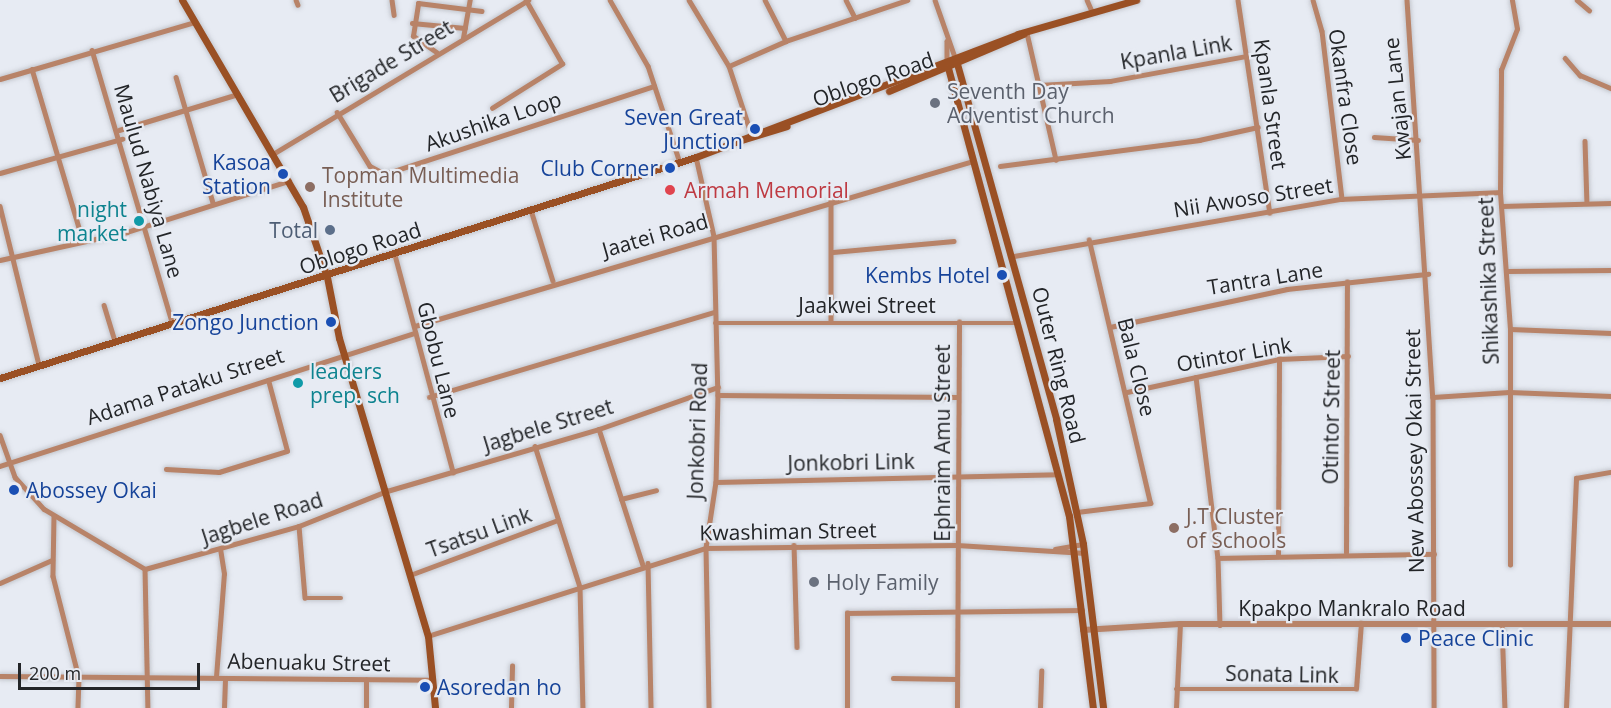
<!DOCTYPE html>
<style>
body{margin:0}
#map{position:relative;width:1611px;height:708px;overflow:hidden;background:#e7ebf3;font-family:"Open Sans",sans-serif}
div>[style]{position:absolute}
[style*='--x']{left:calc(var(--x)*1px);top:calc(var(--y)*1px);width:calc(var(--w)*1px);rotate:calc(var(--a)*1deg)}
.roads{filter:drop-shadow(0 0 2px #c4c7ce) drop-shadow(0 0 2px #c4c7ce)}
.minor>*{height:4.5px;margin:-2.25px;padding:0 2.25px;transform-origin:2.25px;border-radius:2.25px;background:#b88368}
.tertiary>*{height:6px;margin:-3px;padding:0 3px;transform-origin:3px;border-radius:3px;background:#b88368}
.secondary>*{height:7px;margin:-3.5px;padding:0 3.5px;transform-origin:3.5px;border-radius:3.5px;background:#9a5024}
.dots>*{width:16px;height:16px;translate:-50% -50%;box-sizing:border-box;border:3px solid #e7ebf3;border-radius:50%}
span{translate:-50% -50%;white-space:nowrap;text-align:center;line-height:1.15;-webkit-text-stroke:4.5px #e7ebf3;paint-order:stroke}
.street-label{font-size:21px;color:#232528}
.worship-label{font-size:21px;color:#5b616d}
.left{translate:0 -50%;text-align:left}
.transit-label{font-size:21px;color:#164399}
.right{translate:-100% -50%;text-align:right}
.education-label{font-size:21px;color:#785e54}
.health-label{font-size:21px;color:#be3a42}
.culture-label{font-size:21px;color:#0d838f}
.service-label{font-size:21px;color:#4e5e75}
.scale{position:absolute;left:18px;top:663px;width:182px;height:27px;box-sizing:border-box;border:3px solid #232528;border-top:0;padding-left:8px;font-size:18px;line-height:21px;white-space:nowrap;color:#232528;-webkit-text-stroke:4px #e7ebf3;paint-order:stroke}
</style>
<div id="map">
<div class="roads">
<div class="minor">
<i style="--x:296;--y:0;--w:5;--a:68"></i>
<i style="--x:392;--y:0;--w:15;--a:82"></i>
<i style="--x:610;--y:0;--w:76;--a:60.1"></i>
<i style="--x:648;--y:66;--w:99;--a:71.7"></i>
<i style="--x:689;--y:0;--w:77;--a:58.8"></i>
<i style="--x:729;--y:66;--w:74;--a:71.8"></i>
<i style="--x:765;--y:0;--w:46;--a:62.9"></i>
<i style="--x:846;--y:0;--w:20;--a:63"></i>
<i style="--x:935;--y:0;--w:64;--a:70.7"></i>
<i style="--x:1087;--y:0;--w:12;--a:66"></i>
<i style="--x:1238;--y:0;--w:215;--a:81.5"></i>
<i style="--x:1313;--y:0;--w:32;--a:74"></i>
<i style="--x:1322;--y:31;--w:169;--a:83.2"></i>
<i style="--x:1407;--y:0;--w:398;--a:86.3"></i>
<i style="--x:1433;--y:397;--w:311;--a:89.8"></i>
<i style="--x:1577;--y:0;--w:16;--a:40"></i>
<i style="--x:412;--y:23;--w:53;--a:5.4"></i>
<i style="--x:1027;--y:33;--w:130;--a:77.1"></i>
<i style="--x:463;--y:38;--w:39;--a:-80"></i>
<i style="--x:947;--y:41;--w:21;--a:90"></i>
<i style="--x:92;--y:50;--w:284;--a:73.6"></i>
<i style="--x:437;--y:53;--w:29;--a:-145"></i>
<i style="--x:413;--y:36;--w:33;--a:-81"></i>
<i style="--x:418;--y:3;--w:64;--a:7.1"></i>
<i style="--x:1565;--y:58;--w:23;--a:49"></i>
<i style="--x:1580;--y:75;--w:34;--a:23"></i>
<i style="--x:729;--y:66;--w:62;--a:-23.7"></i>
<i style="--x:786;--y:41;--w:128;--a:-18.7"></i>
<i style="--x:32;--y:69;--w:176;--a:73.5"></i>
<i style="--x:176;--y:77;--w:131;--a:73.6"></i>
<i style="--x:0;--y:79;--w:203;--a:-16.3"></i>
<i style="--x:1039;--y:85;--w:71;--a:-3.2"></i>
<i style="--x:1110;--y:81;--w:138;--a:-10.4"></i>
<i style="--x:492;--y:108;--w:83;--a:-32.2"></i>
<i style="--x:562;--y:64;--w:73;--a:-119.7"></i>
<i style="--x:337;--y:112;--w:63;--a:58.6"></i>
<i style="--x:370;--y:166;--w:17;--a:28"></i>
<i style="--x:385;--y:174;--w:283;--a:-18.1"></i>
<i style="--x:119;--y:130;--w:124;--a:-16.8"></i>
<i style="--x:1374;--y:137;--w:44;--a:3.9"></i>
<i style="--x:1585;--y:141;--w:62;--a:88.2"></i>
<i style="--x:273;--y:154;--w:298;--a:-31.1"></i>
<i style="--x:696;--y:157;--w:81;--a:77.2"></i>
<i style="--x:714;--y:236;--w:159;--a:88.6"></i>
<i style="--x:718;--y:395;--w:87;--a:91.3"></i>
<i style="--x:716;--y:482;--w:67;--a:98.6"></i>
<i style="--x:706;--y:548;--w:160;--a:88.9"></i>
<i style="--x:1000;--y:166;--w:201;--a:-7.4"></i>
<i style="--x:1199;--y:140;--w:60;--a:-12.4"></i>
<i style="--x:0;--y:173;--w:127;--a:-15.6"></i>
<i style="--x:831;--y:199;--w:121;--a:90"></i>
<i style="--x:0;--y:206;--w:164;--a:76.2"></i>
<i style="--x:1502;--y:206;--w:109;--a:-1.6"></i>
<i style="--x:531;--y:210;--w:74;--a:72.8"></i>
<i style="--x:833;--y:252;--w:121;--a:-5.2"></i>
<i style="--x:395;--y:255;--w:225;--a:75"></i>
<i style="--x:1014;--y:256;--w:333;--a:-9.9"></i>
<i style="--x:1342;--y:199;--w:158;--a:-2.5"></i>
<i style="--x:0;--y:260;--w:130;--a:-12.4"></i>
<i style="--x:127;--y:232;--w:170;--a:-17.5"></i>
<i style="--x:1507;--y:271;--w:104;--a:-0.6"></i>
<i style="--x:104;--y:305;--w:37;--a:73"></i>
<i style="--x:715;--y:323;--w:303;--a:0"></i>
<i style="--x:415;--y:326;--w:582;--a:-16.47"></i>
<i style="--x:1110;--y:327;--w:181;--a:-12.1"></i>
<i style="--x:1287;--y:289;--w:142;--a:-6.1"></i>
<i style="--x:1510;--y:329;--w:101;--a:2.3"></i>
<i style="--x:1196;--y:377;--w:182;--a:83.1"></i>
<i style="--x:1218;--y:558;--w:67;--a:88.3"></i>
<i style="--x:1127;--y:392;--w:156;--a:-12.2"></i>
<i style="--x:1279;--y:359;--w:69;--a:-2.5"></i>
<i style="--x:718;--y:395;--w:240;--a:0.5"></i>
<i style="--x:429;--y:397;--w:297;--a:-16.6"></i>
<i style="--x:1433;--y:397;--w:76;--a:-3.8"></i>
<i style="--x:1509;--y:392;--w:102;--a:2.2"></i>
<i style="--x:599;--y:429;--w:143;--a:72.1"></i>
<i style="--x:0;--y:435;--w:45;--a:70.3"></i>
<i style="--x:15;--y:477;--w:43;--a:47.8"></i>
<i style="--x:44;--y:509;--w:117;--a:30.7"></i>
<i style="--x:535;--y:446;--w:148;--a:72.3"></i>
<i style="--x:580;--y:587;--w:121;--a:88.6"></i>
<i style="--x:0;--y:466;--w:436;--a:-17.8"></i>
<i style="--x:166;--y:469;--w:53;--a:3.2"></i>
<i style="--x:219;--y:472;--w:71;--a:-17.2"></i>
<i style="--x:287;--y:451;--w:73;--a:-105"></i>
<i style="--x:716;--y:482;--w:342;--a:-1.3"></i>
<i style="--x:621;--y:499;--w:36;--a:-14"></i>
<i style="--x:1077;--y:512;--w:74;--a:-7"></i>
<i style="--x:1150;--y:503;--w:270;--a:-103.1"></i>
<i style="--x:54;--y:516;--w:60;--a:91"></i>
<i style="--x:53;--y:576;--w:105;--a:75.7"></i>
<i style="--x:79;--y:678;--w:30;--a:92"></i>
<i style="--x:299;--y:526;--w:72;--a:85.2"></i>
<i style="--x:305;--y:598;--w:36;--a:0"></i>
<i style="--x:794;--y:545;--w:102;--a:88.3"></i>
<i style="--x:1055;--y:549;--w:28;--a:-10"></i>
<i style="--x:1346;--y:553;--w:271;--a:-89.8"></i>
<i style="--x:1278;--y:555;--w:196;--a:-89.7"></i>
<i style="--x:1218;--y:558;--w:216;--a:-1.1"></i>
<i style="--x:648;--y:563;--w:145;--a:88.8"></i>
<i style="--x:1510;--y:565;--w:236;--a:-90"></i>
<i style="--x:1510;--y:329;--w:137;--a:-94.2"></i>
<i style="--x:1500;--y:192;--w:122;--a:-89.5"></i>
<i style="--x:1501;--y:70;--w:44;--a:-68.7"></i>
<i style="--x:1517;--y:29;--w:29;--a:-100"></i>
<i style="--x:145;--y:569;--w:160;--a:-15.6"></i>
<i style="--x:299;--y:526;--w:95;--a:-21.7"></i>
<i style="--x:387;--y:491;--w:221;--a:-16.3"></i>
<i style="--x:599;--y:429;--w:126;--a:-19.4"></i>
<i style="--x:145;--y:569;--w:139;--a:88.8"></i>
<i style="--x:410;--y:575;--w:158;--a:-20.4"></i>
<i style="--x:0;--y:583;--w:57;--a:-23.9"></i>
<i style="--x:1502;--y:624;--w:84;--a:88"></i>
<i style="--x:428;--y:636;--w:292;--a:-17.6"></i>
<i style="--x:706;--y:548;--w:251;--a:-0.7"></i>
<i style="--x:957;--y:545;--w:128;--a:3.6"></i>
<i style="--x:0;--y:676;--w:432;--a:0.5"></i>
<i style="--x:216;--y:677;--w:103;--a:-85.6"></i>
<i style="--x:224;--y:574;--w:24;--a:-99"></i>
<i style="--x:893;--y:678;--w:64;--a:0.9"></i>
<i style="--x:1176;--y:689;--w:180;--a:0"></i>
<i style="--x:1356;--y:689;--w:66;--a:-85.7"></i>
<i style="--x:224;--y:708;--w:29;--a:-88"></i>
<i style="--x:366;--y:708;--w:28;--a:-90"></i>
<i style="--x:511;--y:708;--w:42;--a:-88.6"></i>
<i style="--x:847;--y:708;--w:95;--a:-90"></i>
<i style="--x:847;--y:613;--w:235;--a:-0.7"></i>
<i style="--x:957;--y:708;--w:386;--a:-89.7"></i>
<i style="--x:1040;--y:708;--w:37;--a:-88"></i>
<i style="--x:1176;--y:708;--w:84;--a:-87.3"></i>
<i style="--x:1566;--y:708;--w:230;--a:-87.5"></i>
<i style="--x:1576;--y:478;--w:36;--a:-10"></i>
</div>
<div class="tertiary">
<i style="--x:1083;--y:630;--w:97;--a:-3.5"></i>
<i style="--x:1180;--y:624;--w:431;--a:0"></i>
</div>
<div class="secondary">
<i style="--x:182;--y:0;--w:240;--a:59.7"></i>
<i style="--x:303;--y:207;--w:74;--a:71.1"></i>
<i style="--x:327;--y:277;--w:62;--a:78.9"></i>
<i style="--x:339;--y:338;--w:311;--a:73.4"></i>
<i style="--x:428;--y:636;--w:72;--a:84.4"></i>
<i style="--x:956;--y:60;--w:373;--a:74.4"></i>
<i style="--x:1056;--y:419;--w:128;--a:77.8"></i>
<i style="--x:1083;--y:544;--w:165;--a:83"></i>
<i style="--x:947;--y:64;--w:468;--a:74.9"></i>
<i style="--x:1069;--y:516;--w:193;--a:82.9"></i>
<i style="--x:889;--y:91;--w:146;--a:-23"></i>
<i style="--x:735;--y:142;--w:54;--a:-17.1"></i>
<i style="--x:0;--y:378;--w:730;--a:-17.62"></i>
<i style="--x:696;--y:157;--w:345;--a:-20.9"></i>
<i style="--x:1018;--y:34;--w:123;--a:-16.1"></i>
</div>
</div>
<div class="dots">
<i style="left:935px;top:103px;background:#6b7280"></i>
<i style="left:755px;top:129px;background:#1a4fb4"></i>
<i style="left:670px;top:168px;background:#1a4fb4"></i>
<i style="left:283px;top:174px;background:#1a4fb4"></i>
<i style="left:310px;top:187px;background:#8d6e63"></i>
<i style="left:670px;top:190px;background:#e0444e"></i>
<i style="left:139px;top:221px;background:#0f9aa8"></i>
<i style="left:330px;top:230px;background:#5c6f8a"></i>
<i style="left:1002px;top:275px;background:#1a4fb4"></i>
<i style="left:331px;top:322px;background:#1a4fb4"></i>
<i style="left:298px;top:383px;background:#0f9aa8"></i>
<i style="left:14px;top:490px;background:#1a4fb4"></i>
<i style="left:1174px;top:528px;background:#8d6e63"></i>
<i style="left:814px;top:582px;background:#6b7280"></i>
<i style="left:1406px;top:638px;background:#1a4fb4"></i>
<i style="left:425px;top:687px;background:#1a4fb4"></i>
</div>
<div class="street-label">
<span style="left:1176px;top:52px;rotate:-10deg">Kpanla Link</span>
<span style="left:391px;top:61px;rotate:-31deg">Brigade Street</span>
<span style="left:873px;top:79px;rotate:-19deg">Oblogo Road</span>
<span style="left:1346px;top:97px;rotate:82deg">Okanfra Close</span>
<span style="left:1397px;top:99px;rotate:-96deg">Kwajan Lane</span>
<span style="left:1271px;top:104px;rotate:82deg">Kpanla Street</span>
<span style="left:493px;top:121px;rotate:-19deg">Akushika Loop</span>
<span style="left:149px;top:181px;rotate:74deg">Maulud Nabiya Lane</span>
<span style="left:1253px;top:197px;rotate:-9deg">Nii Awoso Street</span>
<span style="left:655px;top:235px;rotate:-16deg">Jaatei Road</span>
<span style="left:360px;top:248px;rotate:-18deg">Oblogo Road</span>
<span style="left:1265px;top:278px;rotate:-9deg">Tantra Lane</span>
<span style="left:1488px;top:281px;rotate:-92deg">Shikashika Street</span>
<span style="left:867px;top:305px">Jaakwei Street</span>
<span style="left:1234px;top:354px;rotate:-10deg">Otintor Link</span>
<span style="left:439px;top:360px;rotate:76deg">Gbobu Lane</span>
<span style="left:1059px;top:365px;rotate:76deg">Outer Ring Road</span>
<span style="left:1137px;top:367px;rotate:76deg">Bala Close</span>
<span style="left:185px;top:386px;rotate:-18deg">Adama Pataku Street</span>
<span style="left:1331px;top:417px;rotate:-89deg">Otintor Street</span>
<span style="left:548px;top:425px;rotate:-17deg">Jagbele Street</span>
<span style="left:697px;top:431px;rotate:-88deg">Jonkobri Road</span>
<span style="left:942px;top:443px;rotate:-90deg">Ephraim Amu Street</span>
<span style="left:1414px;top:451px;rotate:-91deg">New Abossey Okai Street</span>
<span style="left:851px;top:462px;rotate:-1deg">Jonkobri Link</span>
<span style="left:262px;top:518px;rotate:-18deg">Jagbele Road</span>
<span style="left:788px;top:531px;rotate:-1deg">Kwashiman Street</span>
<span style="left:479px;top:532px;rotate:-20deg">Tsatsu Link</span>
<span style="left:1352px;top:608px">Kpakpo Mankralo Road</span>
<span style="left:309px;top:662px;rotate:1deg">Abenuaku Street</span>
<span style="left:1282px;top:674px;rotate:1deg">Sonata Link</span>
</div>
<div class="worship-label">
<span class="left" style="left:947px;top:103px">Seventh Day<br>Adventist Church</span>
<span class="left" style="left:826px;top:582px">Holy Family</span>
</div>
<div class="transit-label">
<span class="right" style="left:743px;top:129px">Seven Great<br>Junction</span>
<span class="right" style="left:271px;top:174px">Kasoa<br>Station</span>
<span class="right" style="left:658px;top:168px">Club Corner</span>
<span class="right" style="left:990px;top:275px">Kembs Hotel</span>
<span class="right" style="left:319px;top:322px">Zongo Junction</span>
<span class="left" style="left:26px;top:490px">Abossey Okai</span>
<span class="left" style="left:1418px;top:638px">Peace Clinic</span>
<span class="left" style="left:437px;top:687px">Asoredan ho</span>
</div>
<div class="education-label">
<span class="left" style="left:322px;top:187px">Topman Multimedia<br>Institute</span>
<span class="left" style="left:1186px;top:528px">J.T Cluster<br>of Schools</span>
</div>
<div class="health-label">
<span class="left" style="left:684px;top:190px">Armah Memorial</span>
</div>
<div class="culture-label">
<span class="right" style="left:127px;top:221px">night<br>market</span>
<span class="left" style="left:310px;top:383px">leaders<br>prep. sch</span>
</div>
<div class="service-label">
<span class="right" style="left:318px;top:230px">Total</span>
</div>
<div class="scale">200 m</div>
</div>
